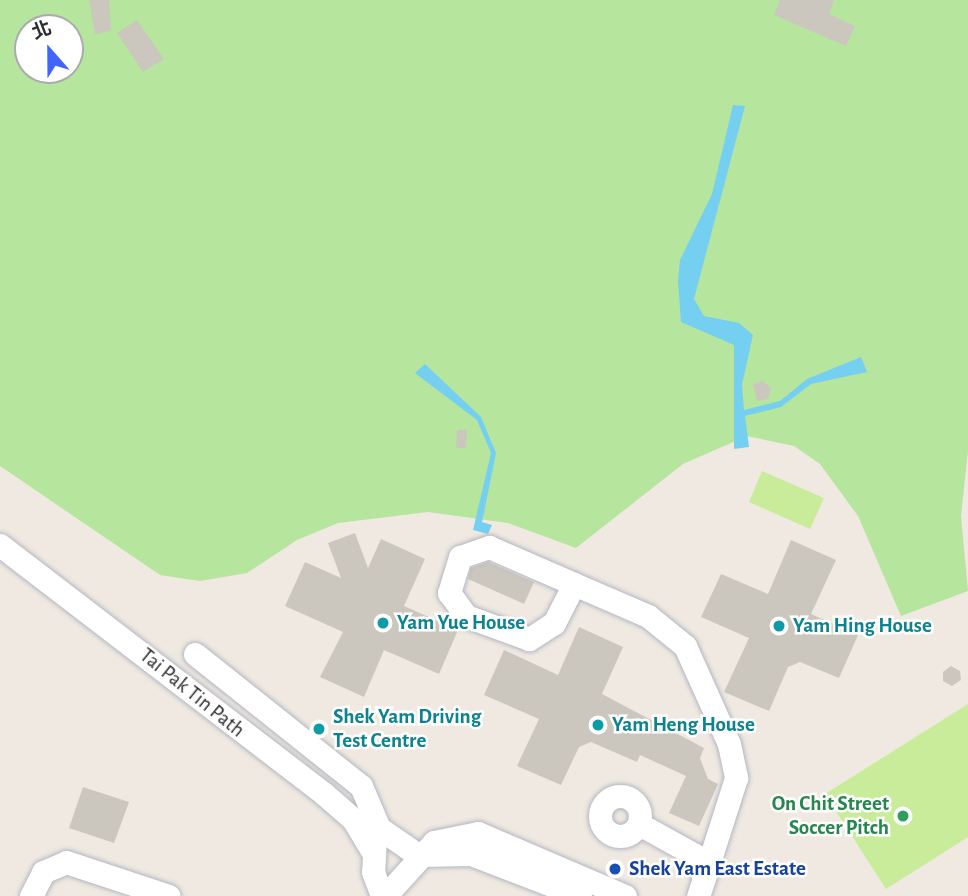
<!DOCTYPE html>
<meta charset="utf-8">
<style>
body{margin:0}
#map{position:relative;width:968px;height:896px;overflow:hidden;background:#efe9e1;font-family:"Alegreya Sans","Noto Sans TC",sans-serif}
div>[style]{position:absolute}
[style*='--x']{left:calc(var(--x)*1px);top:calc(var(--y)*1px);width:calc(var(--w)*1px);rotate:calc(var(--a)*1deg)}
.green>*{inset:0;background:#b6e59e}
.pitch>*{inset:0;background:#c9ec9a}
.water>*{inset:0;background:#75cff0}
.building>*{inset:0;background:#cbc7bf}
.roads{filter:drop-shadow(0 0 2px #b4b7c1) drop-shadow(0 0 2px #b4b7c1)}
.minor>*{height:23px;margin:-11.5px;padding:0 11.5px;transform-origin:11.5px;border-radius:11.5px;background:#fff}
.minor>.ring{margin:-11.5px;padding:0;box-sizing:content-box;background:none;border:23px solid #fff;border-radius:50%}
.dots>*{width:19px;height:19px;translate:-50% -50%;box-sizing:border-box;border:4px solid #fff;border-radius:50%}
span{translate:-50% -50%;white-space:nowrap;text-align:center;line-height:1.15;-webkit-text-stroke:5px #fff;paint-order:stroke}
.culture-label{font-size:21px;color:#0d838f;font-weight:700}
.left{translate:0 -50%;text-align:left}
.street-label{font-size:21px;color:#2e2e2e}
.leisure-label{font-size:21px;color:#27864d;font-weight:700}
.right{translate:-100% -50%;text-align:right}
.transit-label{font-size:21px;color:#164399;font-weight:700}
.north{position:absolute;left:14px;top:14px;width:70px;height:70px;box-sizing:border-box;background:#fff;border:2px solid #ababab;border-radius:50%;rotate:339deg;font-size:19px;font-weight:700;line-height:28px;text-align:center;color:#2e2e2e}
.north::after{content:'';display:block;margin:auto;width:24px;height:32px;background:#4264fb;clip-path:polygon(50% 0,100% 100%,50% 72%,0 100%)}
</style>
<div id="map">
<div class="green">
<i style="clip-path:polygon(evenodd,0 0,968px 0,968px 451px,961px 516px,968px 591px,901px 616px,858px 516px,820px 464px,794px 446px,747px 436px,683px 464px,576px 548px,508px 523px,428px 512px,338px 523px,297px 540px,247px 573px,200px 581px,160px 575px,0 466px,0 0,28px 28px,70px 28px,70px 70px,28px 70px,28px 28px)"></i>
</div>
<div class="pitch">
<i style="clip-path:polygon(762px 471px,824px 498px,810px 529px,749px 502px)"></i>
<i style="clip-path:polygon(968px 704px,968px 837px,886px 889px,825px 794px)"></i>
</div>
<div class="water">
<i style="clip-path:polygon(733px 105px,745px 106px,694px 299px,704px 316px,739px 323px,753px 335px,742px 385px,744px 410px,780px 401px,807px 379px,861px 357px,867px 372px,811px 384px,781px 407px,745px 416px,749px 447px,734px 449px,734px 345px,681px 322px,678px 281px,680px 260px,712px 194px)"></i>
<i style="clip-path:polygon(425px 364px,481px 417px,496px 453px,482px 522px,492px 525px,488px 534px,473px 530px,491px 453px,477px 420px,415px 373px)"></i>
</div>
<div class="building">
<i style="clip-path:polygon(89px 0,109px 0,111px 30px,95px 35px)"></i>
<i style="clip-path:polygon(780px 0,834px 0,829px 14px,855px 26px,846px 46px,774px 15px)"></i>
<i style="clip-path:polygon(137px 20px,164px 59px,143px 72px,117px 33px)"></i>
<i style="clip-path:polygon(763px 381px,771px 388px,768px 399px,757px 401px,753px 384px)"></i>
<i style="clip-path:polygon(457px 430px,467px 430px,466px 448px,456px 448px)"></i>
<i style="clip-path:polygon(355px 533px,368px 568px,381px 539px,425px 559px,404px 606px,458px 630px,439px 674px,384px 650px,364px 697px,320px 677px,343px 632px,285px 606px,305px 562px,341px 578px,328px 543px)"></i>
<i style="clip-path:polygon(791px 540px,836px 560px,811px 614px,858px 635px,839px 678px,800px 662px,788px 667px,769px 711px,724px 692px,749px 638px,701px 617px,721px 574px,768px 594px)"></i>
<i style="clip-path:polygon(488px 562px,534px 582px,524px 604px,468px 579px,471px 568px)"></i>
<i style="clip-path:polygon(579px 627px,623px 647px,602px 694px,704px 748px,700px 758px,708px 779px,718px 784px,699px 826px,669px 813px,686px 776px,640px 755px,637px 762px,591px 742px,579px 747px,561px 785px,517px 766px,539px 719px,484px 695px,504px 650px,558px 675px)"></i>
<i style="clip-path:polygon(951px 666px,960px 671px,961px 680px,952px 686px,943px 681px,943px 672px)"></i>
<i style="clip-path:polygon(83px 787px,129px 802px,114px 843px,69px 828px)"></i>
</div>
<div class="roads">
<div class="minor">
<i style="--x:0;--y:545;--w:407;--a:37.5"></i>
<i style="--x:323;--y:793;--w:40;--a:41"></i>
<i style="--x:353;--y:819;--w:37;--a:59"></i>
<i style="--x:574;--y:584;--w:44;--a:117.1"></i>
<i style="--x:554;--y:623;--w:30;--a:147"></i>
<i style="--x:529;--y:639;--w:67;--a:-159.9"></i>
<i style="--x:466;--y:616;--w:29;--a:-126"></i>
<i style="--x:449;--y:593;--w:38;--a:-73"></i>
<i style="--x:460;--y:557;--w:31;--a:-19"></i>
<i style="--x:489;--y:547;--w:93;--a:23.5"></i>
<i style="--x:574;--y:584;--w:81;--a:23.4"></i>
<i style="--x:648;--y:616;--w:48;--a:39"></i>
<i style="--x:685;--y:646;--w:107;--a:65.8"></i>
<i style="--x:729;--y:744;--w:35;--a:78"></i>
<i style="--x:736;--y:778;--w:105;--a:107.7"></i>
<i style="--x:195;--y:654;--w:212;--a:38.5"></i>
<i style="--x:361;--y:786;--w:46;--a:66.8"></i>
<i class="ring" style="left:600px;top:796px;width:17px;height:17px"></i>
<i style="--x:639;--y:824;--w:64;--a:29"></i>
<i style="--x:695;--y:855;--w:25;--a:69"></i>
<i style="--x:704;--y:878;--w:19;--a:108"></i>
<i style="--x:379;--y:828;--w:47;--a:34.7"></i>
<i style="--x:375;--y:837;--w:35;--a:93"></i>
<i style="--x:373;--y:872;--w:26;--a:69"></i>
<i style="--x:418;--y:855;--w:53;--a:-1.1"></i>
<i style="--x:471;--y:854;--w:117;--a:21.1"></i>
<i style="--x:31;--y:896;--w:27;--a:-63"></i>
<i style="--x:43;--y:872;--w:25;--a:-23"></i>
<i style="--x:66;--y:862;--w:108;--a:18.3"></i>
<i style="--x:385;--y:896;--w:73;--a:-47.8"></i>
<i style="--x:434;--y:842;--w:45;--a:-11.6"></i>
<i style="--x:478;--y:833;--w:160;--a:23.2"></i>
</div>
</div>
<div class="dots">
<i style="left:383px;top:623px;background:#0f9aa8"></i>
<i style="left:779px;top:626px;background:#0f9aa8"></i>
<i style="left:598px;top:725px;background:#0f9aa8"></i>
<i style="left:319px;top:729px;background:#0f9aa8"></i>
<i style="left:903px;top:816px;background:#2e9e5b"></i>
<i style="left:615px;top:869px;background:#1a4fb4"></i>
</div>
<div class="culture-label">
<span class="left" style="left:397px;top:623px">Yam Yue House</span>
<span class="left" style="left:793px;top:626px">Yam Hing House</span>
<span class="left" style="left:333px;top:729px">Shek Yam Driving<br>Test Centre</span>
<span class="left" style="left:612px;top:725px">Yam Heng House</span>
</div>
<div class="street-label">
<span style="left:192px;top:693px;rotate:39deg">Tai Pak Tin Path</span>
</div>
<div class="leisure-label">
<span class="right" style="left:889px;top:816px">On Chit Street<br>Soccer Pitch</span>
</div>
<div class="transit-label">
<span class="left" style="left:629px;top:869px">Shek Yam East Estate</span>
</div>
<div class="north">北</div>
</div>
